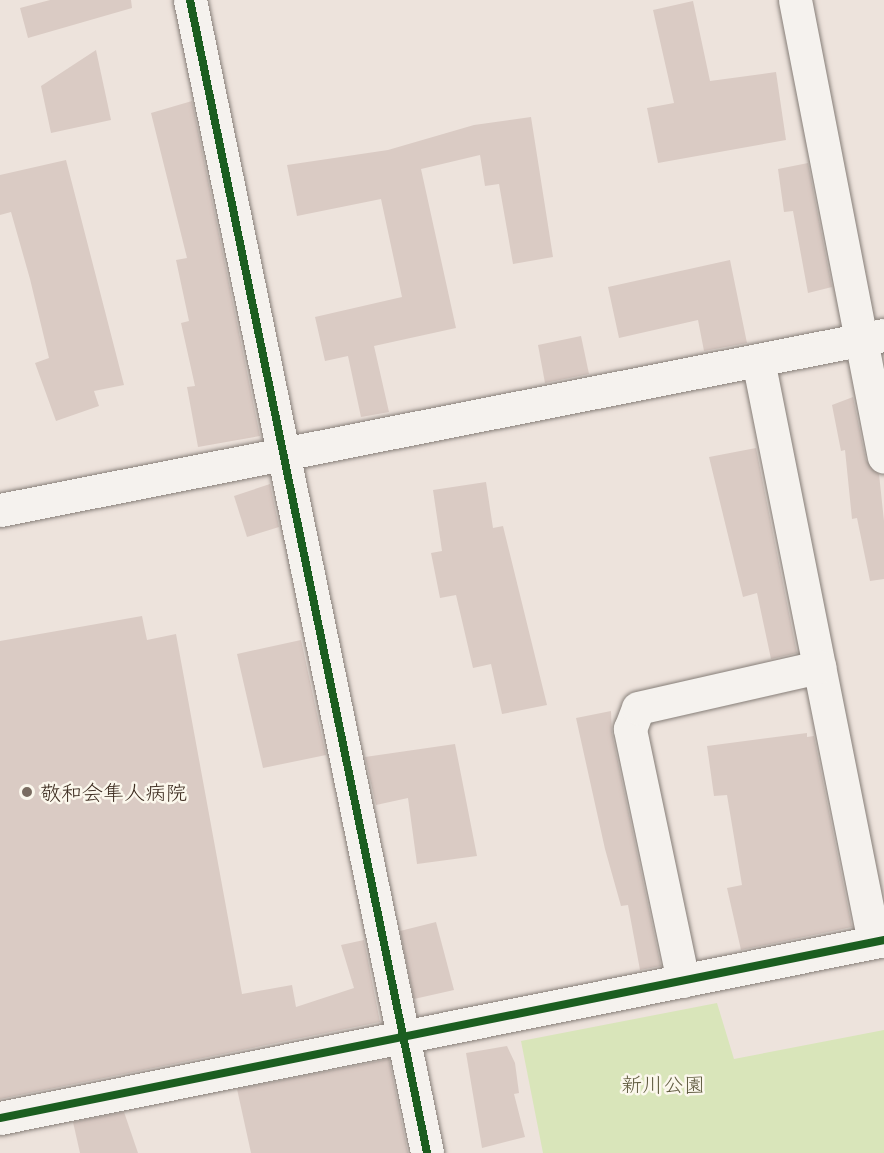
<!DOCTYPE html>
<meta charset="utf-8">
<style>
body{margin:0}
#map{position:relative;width:884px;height:1153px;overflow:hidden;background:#ede3dc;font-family:Mali,"Klee One",sans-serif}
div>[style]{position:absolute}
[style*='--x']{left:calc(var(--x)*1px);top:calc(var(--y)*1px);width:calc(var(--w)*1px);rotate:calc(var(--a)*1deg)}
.green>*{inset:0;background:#d9e5ba}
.building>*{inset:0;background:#dacbc4}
.roads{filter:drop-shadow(0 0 2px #867e78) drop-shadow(0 0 2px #867e78)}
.minor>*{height:33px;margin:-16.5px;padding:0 16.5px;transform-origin:16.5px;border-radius:16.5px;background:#f5f2ee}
.cycleway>*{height:8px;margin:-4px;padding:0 4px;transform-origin:4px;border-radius:4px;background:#1b5e20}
.dots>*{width:16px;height:16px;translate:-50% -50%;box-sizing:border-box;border:3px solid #fbf7ec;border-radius:50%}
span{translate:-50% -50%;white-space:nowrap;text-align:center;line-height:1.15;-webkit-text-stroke:5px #fbf7ec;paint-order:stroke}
.poi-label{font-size:21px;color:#3b2a1e}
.left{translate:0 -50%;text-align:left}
.park-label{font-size:21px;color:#5e593e}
</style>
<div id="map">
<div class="green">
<i style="clip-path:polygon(717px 1003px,734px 1059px,884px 1030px,884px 1153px,543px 1153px,521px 1041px)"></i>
</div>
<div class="building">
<i style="clip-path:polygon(50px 0,131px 0,132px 8px,28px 38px,20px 8px)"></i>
<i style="clip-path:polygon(693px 1px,710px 81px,776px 72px,786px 140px,658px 163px,647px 108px,674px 103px,653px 10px)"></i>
<i style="clip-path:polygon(96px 50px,111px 120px,51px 133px,41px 86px)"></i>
<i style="clip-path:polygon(192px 101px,260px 436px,198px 447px,187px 387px,195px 386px,181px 323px,189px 321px,176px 260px,187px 258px,151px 113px)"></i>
<i style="clip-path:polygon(531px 117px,553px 257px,513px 264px,499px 184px,485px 186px,480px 155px,421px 169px,456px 328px,374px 346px,389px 412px,361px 417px,348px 356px,325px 361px,315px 317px,402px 297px,381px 199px,297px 216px,287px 165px,388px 150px,474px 125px)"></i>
<i style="clip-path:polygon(66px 160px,124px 385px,94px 391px,99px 406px,56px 421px,35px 363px,49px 358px,30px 279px,11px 212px,0 215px,0 175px)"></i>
<i style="clip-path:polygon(808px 163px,832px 287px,808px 293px,793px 211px,784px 212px,778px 169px)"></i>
<i style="clip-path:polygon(730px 260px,747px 343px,704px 351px,698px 320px,619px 338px,608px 287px)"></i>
<i style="clip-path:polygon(581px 336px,589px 374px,545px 383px,538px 345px)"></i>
<i style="clip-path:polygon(853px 397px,866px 460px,879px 474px,884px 521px,884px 579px,870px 581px,857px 518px,852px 519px,845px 450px,841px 451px,832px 405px)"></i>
<i style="clip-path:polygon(756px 448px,797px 653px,771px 659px,757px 593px,743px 597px,709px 457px)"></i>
<i style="clip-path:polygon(486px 482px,493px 528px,503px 526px,547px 705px,502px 714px,491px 664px,473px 668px,456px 595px,440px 598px,431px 553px,442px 551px,433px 490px)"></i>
<i style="clip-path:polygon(270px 484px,279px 527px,247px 537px,234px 496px)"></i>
<i style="clip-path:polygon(142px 616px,147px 640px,176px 634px,242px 994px,292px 985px,296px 1007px,354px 988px,341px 945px,364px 940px,380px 1022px,0 1099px,0 641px)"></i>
<i style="clip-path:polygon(301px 640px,326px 755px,263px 768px,237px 654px)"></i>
<i style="clip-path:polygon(611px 711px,612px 733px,661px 966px,640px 970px,628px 905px,621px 906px,605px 849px,576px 718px)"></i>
<i style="clip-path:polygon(807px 733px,807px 737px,814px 736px,852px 927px,741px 950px,727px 888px,742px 885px,727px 795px,714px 796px,707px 746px)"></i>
<i style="clip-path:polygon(455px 744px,477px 856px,417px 864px,408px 798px,376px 805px,365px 757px)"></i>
<i style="clip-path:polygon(436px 922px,454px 990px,414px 999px,400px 931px)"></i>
<i style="clip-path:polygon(507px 1046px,515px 1063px,519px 1093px,514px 1094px,525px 1137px,482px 1148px,466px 1053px)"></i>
<i style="clip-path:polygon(389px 1059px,408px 1153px,251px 1153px,237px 1089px)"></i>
<i style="clip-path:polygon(124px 1112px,138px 1153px,80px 1153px,73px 1122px)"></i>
</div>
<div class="roads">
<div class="minor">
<i style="--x:190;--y:0;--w:1177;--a:78.38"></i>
<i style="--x:795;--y:0;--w:465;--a:79"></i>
<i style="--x:758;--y:360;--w:593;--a:78.73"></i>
<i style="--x:0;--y:510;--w:901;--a:-11.2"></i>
<i style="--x:683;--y:981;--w:258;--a:-101.9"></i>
<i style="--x:630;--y:729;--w:22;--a:-69"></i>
<i style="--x:638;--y:708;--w:186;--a:-12.8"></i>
<i style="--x:0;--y:1118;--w:902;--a:-11.38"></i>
</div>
</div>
<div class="cycleway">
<i style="--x:190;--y:0;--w:1177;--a:78.38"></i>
<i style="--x:0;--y:1118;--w:902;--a:-11.38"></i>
</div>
<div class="dots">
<i style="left:27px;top:792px;background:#796b60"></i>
</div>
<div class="poi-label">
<span class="left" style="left:40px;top:792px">敬和会隼人病院</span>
</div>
<div class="park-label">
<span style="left:663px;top:1084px">新川公園</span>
</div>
</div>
